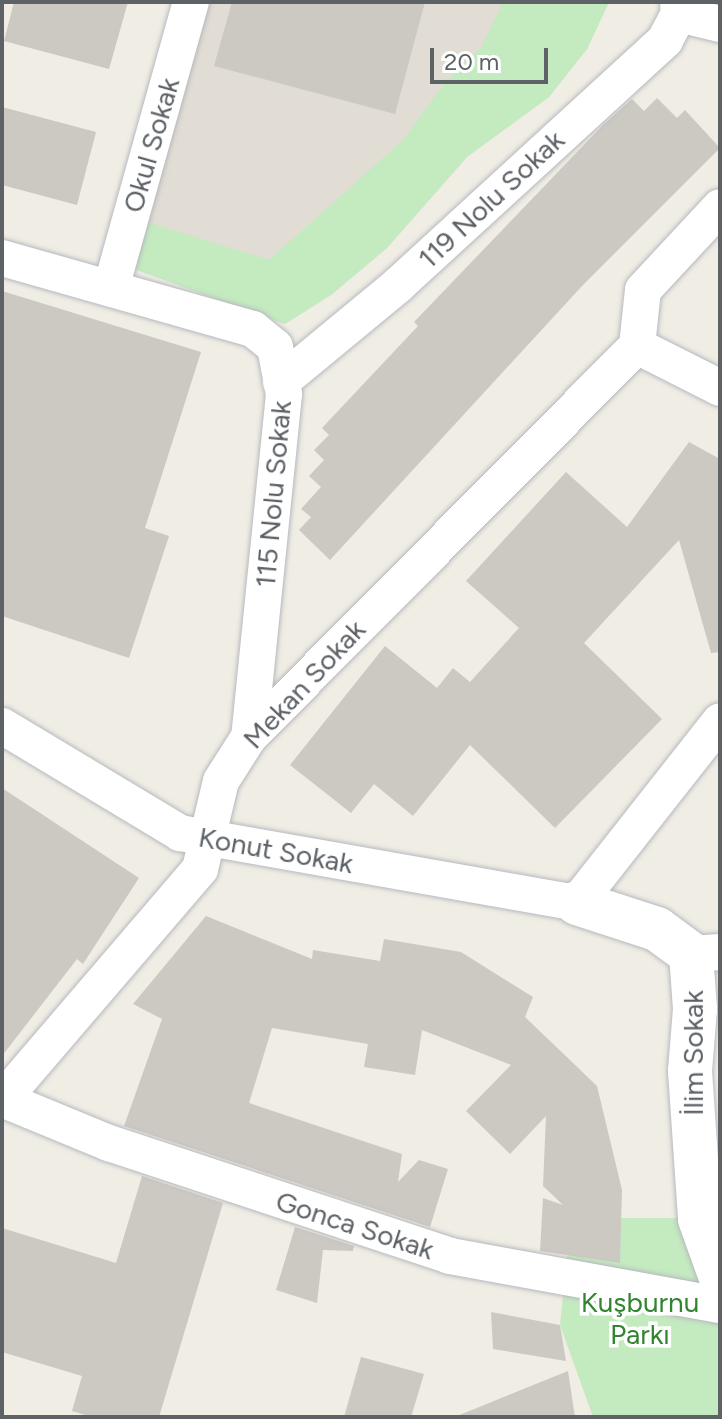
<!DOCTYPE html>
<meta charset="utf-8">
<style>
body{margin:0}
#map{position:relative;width:722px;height:1419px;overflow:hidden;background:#f0ede5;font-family:Figtree,sans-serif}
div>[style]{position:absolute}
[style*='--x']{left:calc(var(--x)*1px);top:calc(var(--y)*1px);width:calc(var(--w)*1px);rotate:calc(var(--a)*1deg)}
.education>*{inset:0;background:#e1dcd4}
.green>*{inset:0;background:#c4eac0}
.building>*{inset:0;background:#ccc8c2}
.roads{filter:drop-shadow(0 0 2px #b6b9bd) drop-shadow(0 0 2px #b6b9bd)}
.street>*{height:36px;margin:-18px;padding:0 18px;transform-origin:18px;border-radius:18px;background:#fff}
.secondary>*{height:44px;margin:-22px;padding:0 22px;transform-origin:22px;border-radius:22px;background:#fff}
span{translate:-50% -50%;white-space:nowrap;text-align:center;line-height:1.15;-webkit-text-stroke:7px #fff;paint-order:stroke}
.street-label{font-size:28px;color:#5d6267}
.park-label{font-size:28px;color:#31852e}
.frame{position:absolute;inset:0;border:4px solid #5d6267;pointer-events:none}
.scale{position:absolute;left:430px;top:48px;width:118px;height:36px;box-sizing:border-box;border:4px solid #5d6267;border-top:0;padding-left:10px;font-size:24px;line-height:28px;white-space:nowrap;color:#5d6267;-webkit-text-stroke:6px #fff;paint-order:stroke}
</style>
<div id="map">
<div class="education">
<i style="clip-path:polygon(195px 2px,609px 2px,587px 49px,549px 97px,467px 157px,387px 248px,331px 295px,285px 324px,134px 269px)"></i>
</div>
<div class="green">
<i style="clip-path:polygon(503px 2px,609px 2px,587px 49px,549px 97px,467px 157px,387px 248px,331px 295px,285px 324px,134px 269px,122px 214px,269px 260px,403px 140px,446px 81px,481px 48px)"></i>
<i style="clip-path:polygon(571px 1218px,705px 1218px,720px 1328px,720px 1417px,593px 1417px,560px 1325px)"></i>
</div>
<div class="building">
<i style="clip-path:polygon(14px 2px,128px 2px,109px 69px,4px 41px)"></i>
<i style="clip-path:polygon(232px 2px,425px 2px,395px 114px,214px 66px)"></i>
<i style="clip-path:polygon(657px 98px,677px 118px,685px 110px,720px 148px,582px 286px,330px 560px,299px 530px,311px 517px,301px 509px,321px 487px,309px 476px,324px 460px,314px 450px,329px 435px,322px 428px,418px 326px,414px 322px,603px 125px,632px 99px,644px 111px)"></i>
<i style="clip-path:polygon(2px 107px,96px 132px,77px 205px,2px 185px)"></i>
<i style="clip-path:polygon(2px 291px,201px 352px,145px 528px,169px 536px,129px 658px,2px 616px)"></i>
<i style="clip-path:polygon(689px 442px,720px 459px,720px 652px,711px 653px,679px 540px,584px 643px,662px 719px,555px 828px,470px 745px,413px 816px,374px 784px,351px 813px,290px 765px,385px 646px,437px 688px,453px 668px,470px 682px,519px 628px,466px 581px,566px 472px,627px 527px)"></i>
<i style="clip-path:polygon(2px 788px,139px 878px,83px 964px,77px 959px,2px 1056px)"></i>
<i style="clip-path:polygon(206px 916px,312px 959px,313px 950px,380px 961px,384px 939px,461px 952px,533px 997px,525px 1017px,597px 1086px,622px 1190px,620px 1263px,540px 1251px,543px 1198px,563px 1205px,543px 1186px,546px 1116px,510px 1154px,466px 1111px,511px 1065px,422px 1030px,415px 1075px,364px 1067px,368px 1044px,272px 1028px,249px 1103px,402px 1154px,398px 1182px,419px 1160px,448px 1169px,430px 1227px,124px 1126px,162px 1019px,133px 1004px)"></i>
<i style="clip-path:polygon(142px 1176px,223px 1203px,159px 1417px,92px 1417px,72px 1411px,82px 1376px,2px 1352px,2px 1228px,116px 1263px)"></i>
<i style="clip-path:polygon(295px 1227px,354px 1246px,353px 1251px,323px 1250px,317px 1303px,276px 1290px)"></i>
<i style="clip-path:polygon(491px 1312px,560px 1325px,566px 1361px,493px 1349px)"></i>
<i style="clip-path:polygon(361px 1357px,424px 1374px,411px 1417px,344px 1417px)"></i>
<i style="clip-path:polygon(568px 1371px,575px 1417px,458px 1417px,457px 1416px)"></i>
</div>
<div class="roads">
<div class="street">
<i style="--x:679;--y:14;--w:42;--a:13.7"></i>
<i style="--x:2;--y:258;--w:261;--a:15.8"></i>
<i style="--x:253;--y:329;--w:28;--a:39"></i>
<i style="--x:275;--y:347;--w:48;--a:79.2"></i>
<i style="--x:284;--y:394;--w:345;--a:95.8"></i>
<i style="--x:111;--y:288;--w:297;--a:-74.4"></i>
<i style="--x:637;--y:346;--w:56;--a:-83.9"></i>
<i style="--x:643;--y:290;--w:113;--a:-47.1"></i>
<i style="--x:637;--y:346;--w:93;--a:26.8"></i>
<i style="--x:281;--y:382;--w:151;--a:-39.6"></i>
<i style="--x:397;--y:286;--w:364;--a:-42.5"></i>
<i style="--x:665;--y:40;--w:30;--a:-62"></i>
<i style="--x:679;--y:14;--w:12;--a:-95"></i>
<i style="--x:2;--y:726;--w:208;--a:31"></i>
<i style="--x:180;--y:833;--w:403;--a:10"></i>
<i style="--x:577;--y:903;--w:231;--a:-51.8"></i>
<i style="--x:691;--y:954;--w:29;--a:-4"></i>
<i style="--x:2;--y:1099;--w:116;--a:22.4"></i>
<i style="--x:109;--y:1143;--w:359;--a:18.3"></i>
<i style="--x:450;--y:1256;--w:274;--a:10.3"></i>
<i style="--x:2;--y:1100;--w:304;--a:-49.4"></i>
<i style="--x:200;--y:869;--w:90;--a:-76.6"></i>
<i style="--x:221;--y:781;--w:52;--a:-57.5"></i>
<i style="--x:249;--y:737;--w:551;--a:-45.22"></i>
</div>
<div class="secondary">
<i style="--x:577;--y:903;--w:84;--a:18"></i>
<i style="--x:657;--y:929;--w:42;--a:36.3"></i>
<i style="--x:691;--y:954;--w:55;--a:85.8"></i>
<i style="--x:695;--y:1009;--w:62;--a:94.6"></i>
<i style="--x:690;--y:1071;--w:148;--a:86.1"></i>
<i style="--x:700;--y:1219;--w:59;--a:70.3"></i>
</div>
</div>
<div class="street-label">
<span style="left:151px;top:145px;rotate:-74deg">Okul Sokak</span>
<span style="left:491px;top:199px;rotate:-43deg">119 Nolu Sokak</span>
<span style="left:273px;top:494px;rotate:-85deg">115 Nolu Sokak</span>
<span style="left:304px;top:684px;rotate:-47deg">Mekan Sokak</span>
<span style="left:276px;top:850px;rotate:10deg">Konut Sokak</span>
<span style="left:693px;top:1053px;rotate:-90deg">İlim Sokak</span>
<span style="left:355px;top:1225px;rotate:18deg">Gonca Sokak</span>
</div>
<div class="park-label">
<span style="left:640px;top:1318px">Kuşburnu<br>Parkı</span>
</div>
<div class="frame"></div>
<div class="scale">20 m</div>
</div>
